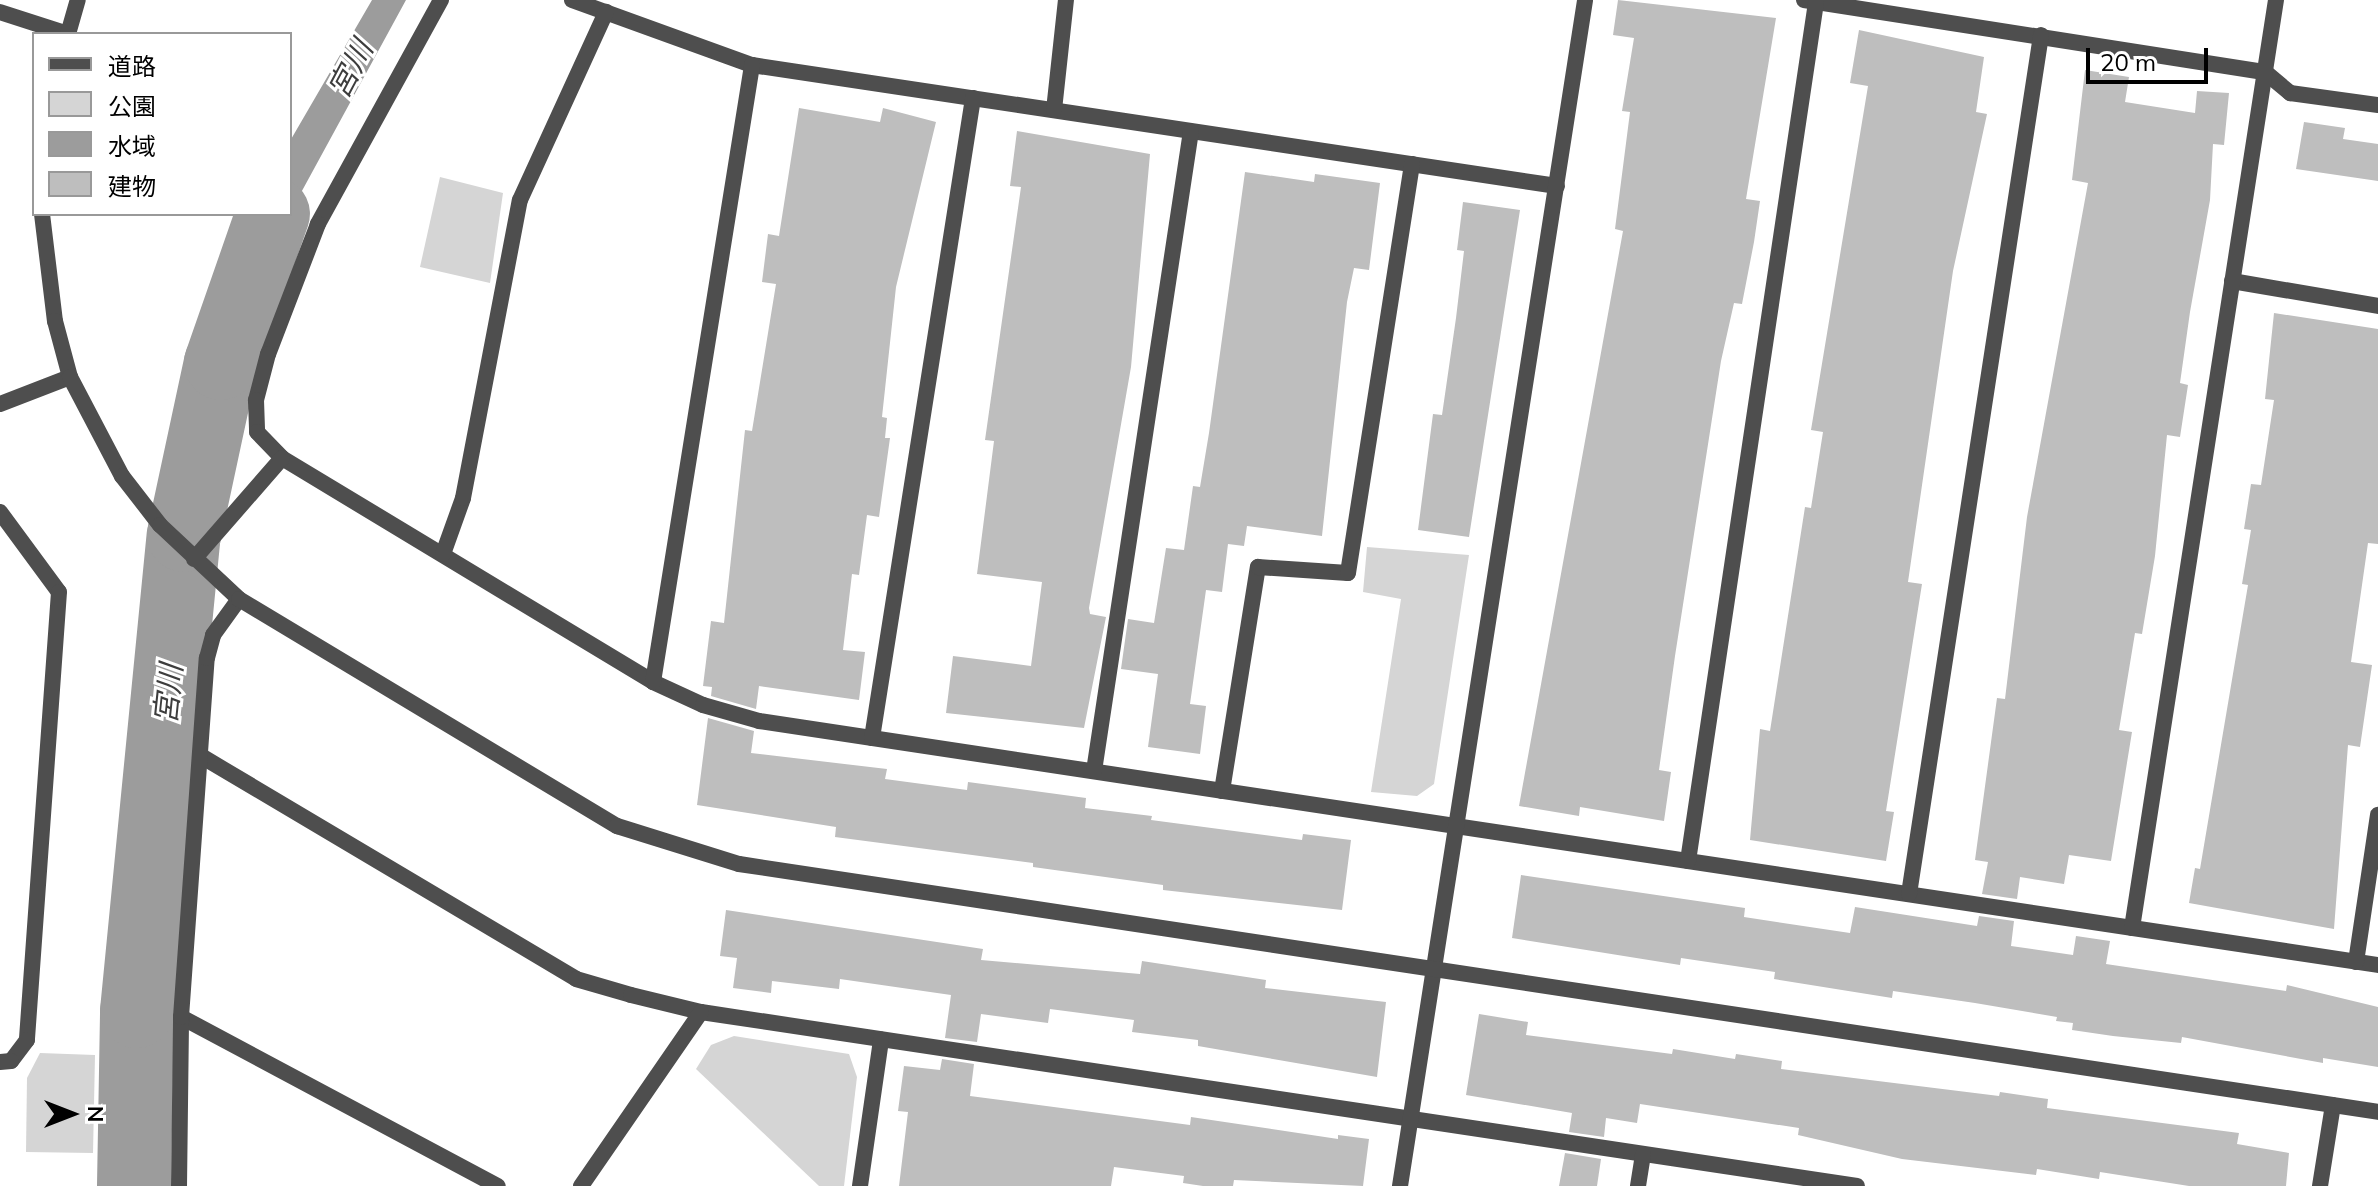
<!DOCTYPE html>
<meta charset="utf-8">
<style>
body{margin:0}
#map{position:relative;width:2378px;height:1186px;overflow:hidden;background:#fff;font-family:Mulish,"Noto Sans JP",sans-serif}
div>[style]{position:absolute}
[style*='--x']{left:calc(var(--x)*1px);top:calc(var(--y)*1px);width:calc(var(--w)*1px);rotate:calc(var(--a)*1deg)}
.green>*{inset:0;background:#d5d5d5}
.water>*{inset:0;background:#9c9c9c}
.river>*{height:74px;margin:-37px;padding:0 37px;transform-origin:37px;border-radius:37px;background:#9c9c9c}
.building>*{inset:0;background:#bebebe}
.minor>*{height:16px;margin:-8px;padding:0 8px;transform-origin:8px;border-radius:8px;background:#4e4e4e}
.tertiary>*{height:16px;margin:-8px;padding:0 8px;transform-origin:8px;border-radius:8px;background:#4e4e4e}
span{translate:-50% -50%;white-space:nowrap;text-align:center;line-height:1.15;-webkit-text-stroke:6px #fff;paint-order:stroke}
.water-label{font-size:30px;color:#3d3d3d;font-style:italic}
.legend{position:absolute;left:32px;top:32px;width:260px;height:184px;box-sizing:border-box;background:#fff;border:2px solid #999;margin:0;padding:10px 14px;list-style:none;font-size:24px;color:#000}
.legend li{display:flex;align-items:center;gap:16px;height:40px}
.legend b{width:40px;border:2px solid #999}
.north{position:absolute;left:32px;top:1074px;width:80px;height:80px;-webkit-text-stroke:6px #fff;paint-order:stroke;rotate:90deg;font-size:22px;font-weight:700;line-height:32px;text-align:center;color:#000}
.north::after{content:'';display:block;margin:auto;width:28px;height:36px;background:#000;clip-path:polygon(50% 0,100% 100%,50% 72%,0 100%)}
.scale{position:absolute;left:2086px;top:48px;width:122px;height:36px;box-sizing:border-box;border:4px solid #000;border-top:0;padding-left:10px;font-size:24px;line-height:28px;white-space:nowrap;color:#000;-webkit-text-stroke:6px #fff;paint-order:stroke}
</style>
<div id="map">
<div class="green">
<i style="clip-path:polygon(440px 177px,503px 193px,490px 283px,420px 267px)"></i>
<i style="clip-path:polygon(1367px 547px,1469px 555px,1434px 784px,1417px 796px,1371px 792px,1401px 599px,1363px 592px)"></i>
<i style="clip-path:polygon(734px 1036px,849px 1054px,857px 1077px,844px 1186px,819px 1186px,696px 1069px,711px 1045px)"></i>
<i style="clip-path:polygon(40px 1053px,95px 1055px,93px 1153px,26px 1152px,27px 1078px)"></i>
</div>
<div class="water">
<i style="clip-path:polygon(372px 0,406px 0,297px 200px,255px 305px,206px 502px,173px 477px,215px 306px,251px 214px,290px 214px,290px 141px)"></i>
</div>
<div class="river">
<i style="--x:134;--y:1186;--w:175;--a:-89"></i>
<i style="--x:137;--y:1011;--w:478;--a:-84.4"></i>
<i style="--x:184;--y:535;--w:176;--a:-77.9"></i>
<i style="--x:221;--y:363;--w:158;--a:-70.8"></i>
</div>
<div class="building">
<i style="clip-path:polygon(1618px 0,1776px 18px,1746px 199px,1760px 201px,1754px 242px,1742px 304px,1734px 303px,1721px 361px,1675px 656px,1659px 770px,1671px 772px,1664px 821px,1580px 807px,1579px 816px,1519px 806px,1623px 231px,1615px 229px,1630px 112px,1622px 111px,1634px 38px,1613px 35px)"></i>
<i style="clip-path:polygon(1859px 30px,1984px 57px,1976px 112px,1987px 114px,1953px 271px,1908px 582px,1922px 584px,1886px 811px,1894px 812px,1886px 861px,1750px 840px,1760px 729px,1770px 731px,1805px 507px,1811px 508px,1823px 432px,1811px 430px,1868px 86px,1850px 83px)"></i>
<i style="clip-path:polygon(2085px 70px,2129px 77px,2125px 102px,2195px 113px,2197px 91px,2229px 93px,2224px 145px,2213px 144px,2210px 200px,2190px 312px,2180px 383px,2188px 385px,2180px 437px,2167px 435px,2155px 556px,2142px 634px,2135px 633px,2119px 730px,2132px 732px,2111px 861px,2069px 855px,2064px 884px,2020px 877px,2017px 899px,1982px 894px,1988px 862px,1975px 860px,1997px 698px,2005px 699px,2027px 517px,2088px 183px,2072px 180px)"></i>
<i style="clip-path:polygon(799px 108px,880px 122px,883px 108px,936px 122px,896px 287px,882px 417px,887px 418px,885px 438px,890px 438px,879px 517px,867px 515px,859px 575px,852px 574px,843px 650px,865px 652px,859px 700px,759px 686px,756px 709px,711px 696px,712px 687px,703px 686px,711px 621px,724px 623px,745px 430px,752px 431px,776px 284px,762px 282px,768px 234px,779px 236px)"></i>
<i style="clip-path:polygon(2304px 122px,2345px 128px,2343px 139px,2378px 144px,2378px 181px,2296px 169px)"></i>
<i style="clip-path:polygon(1017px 131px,1150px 154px,1131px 367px,1089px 608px,1090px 614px,1106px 617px,1084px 728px,946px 713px,953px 656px,1031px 666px,1042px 582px,977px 574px,994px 441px,985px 440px,1021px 187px,1010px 186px)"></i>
<i style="clip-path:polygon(1245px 172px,1314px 182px,1315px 174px,1380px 183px,1369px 270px,1354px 268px,1347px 302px,1322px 536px,1247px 526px,1244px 546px,1228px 544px,1222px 592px,1206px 590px,1190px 704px,1206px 706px,1200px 754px,1148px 747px,1158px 674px,1121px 669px,1128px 619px,1154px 623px,1166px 548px,1184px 550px,1193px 486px,1200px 487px,1209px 433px)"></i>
<i style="clip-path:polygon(1463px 202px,1520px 210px,1469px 537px,1418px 530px,1433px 414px,1442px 415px,1456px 318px,1464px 251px,1457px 250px)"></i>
<i style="clip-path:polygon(2274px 313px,2378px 329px,2378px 544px,2368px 543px,2351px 662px,2372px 665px,2360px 747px,2348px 745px,2334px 929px,2189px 903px,2195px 868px,2200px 869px,2248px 585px,2242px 584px,2251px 530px,2244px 529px,2251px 484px,2261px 485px,2274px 400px,2265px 399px)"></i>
<i style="clip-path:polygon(708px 718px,754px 731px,751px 753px,887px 769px,885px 779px,967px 790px,968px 782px,1086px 798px,1085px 808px,1152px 816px,1151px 820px,1302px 840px,1303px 834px,1351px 840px,1342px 910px,1163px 890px,1163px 885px,1033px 867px,1033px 863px,835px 837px,836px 827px,697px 805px)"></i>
<i style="clip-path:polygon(1521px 875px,1745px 908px,1744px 917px,1850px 933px,1855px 907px,1977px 926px,1979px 916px,2014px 921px,2011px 946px,2073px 955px,2076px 936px,2110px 941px,2106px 964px,2286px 991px,2287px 985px,2378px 1007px,2378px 1067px,2323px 1058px,2323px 1063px,2182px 1037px,2181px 1043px,2113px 1036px,2072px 1030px,2073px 1023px,2056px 1021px,2057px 1017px,1975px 1003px,1893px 991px,1892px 998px,1774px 979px,1775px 972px,1681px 958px,1680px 965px,1512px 938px)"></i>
<i style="clip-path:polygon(726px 910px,983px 949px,981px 960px,1140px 974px,1142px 961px,1266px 980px,1265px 988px,1386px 1002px,1377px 1077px,1198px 1046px,1198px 1040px,1132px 1032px,1134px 1020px,1050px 1009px,1048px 1023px,981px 1014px,977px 1042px,945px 1038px,951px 995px,840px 979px,839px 989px,772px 981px,771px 993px,733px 988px,737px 958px,720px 956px)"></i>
<i style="clip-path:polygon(1479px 1014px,1528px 1022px,1526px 1035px,1672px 1054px,1673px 1049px,1735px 1059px,1736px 1054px,1782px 1061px,1781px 1069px,1999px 1096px,2000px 1092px,2048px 1099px,2047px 1108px,2239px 1133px,2237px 1144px,2289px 1153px,2286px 1186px,2189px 1186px,2100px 1172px,2099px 1179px,2037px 1169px,2036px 1175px,1902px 1159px,1798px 1135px,1799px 1128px,1640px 1104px,1637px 1123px,1606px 1118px,1604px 1137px,1569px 1132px,1572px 1113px,1466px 1095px)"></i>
<i style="clip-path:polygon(942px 1059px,974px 1064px,970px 1096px,1190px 1125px,1191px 1117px,1338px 1139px,1338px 1135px,1369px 1139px,1363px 1186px,1234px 1180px,1233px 1186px,1203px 1186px,1183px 1183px,1184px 1176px,1114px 1167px,1111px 1186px,899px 1186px,908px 1112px,898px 1111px,904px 1066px,940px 1070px)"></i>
<i style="clip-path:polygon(1565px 1153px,1601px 1159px,1597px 1186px,1559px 1186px)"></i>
</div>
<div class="minor">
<i style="--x:441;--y:0;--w:256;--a:118.8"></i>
<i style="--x:318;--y:224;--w:139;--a:111"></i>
<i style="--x:268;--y:354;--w:48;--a:104.6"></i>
<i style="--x:256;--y:400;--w:32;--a:88"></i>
<i style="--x:257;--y:432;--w:36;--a:46"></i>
<i style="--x:282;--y:458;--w:433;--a:31.1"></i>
<i style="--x:653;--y:682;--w:55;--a:24.7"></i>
<i style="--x:703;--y:705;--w:58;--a:15.9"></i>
<i style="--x:759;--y:721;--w:1637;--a:8.57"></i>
<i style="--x:572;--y:0;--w:191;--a:19.9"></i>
<i style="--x:752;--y:65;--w:814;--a:8.55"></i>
<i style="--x:1804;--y:0;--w:467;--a:8.9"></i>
<i style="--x:2265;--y:72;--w:33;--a:40"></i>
<i style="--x:2290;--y:93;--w:89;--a:7.8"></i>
<i style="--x:0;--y:12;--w:71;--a:17.9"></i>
<i style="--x:1054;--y:110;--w:111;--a:-83.8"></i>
<i style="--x:2232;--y:281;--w:148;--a:9.7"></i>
<i style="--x:0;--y:404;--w:75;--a:-21.1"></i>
<i style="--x:0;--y:512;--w:99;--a:53.6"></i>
<i style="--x:59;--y:592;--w:449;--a:94.1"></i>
<i style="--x:27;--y:1040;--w:26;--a:127"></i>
<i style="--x:11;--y:1061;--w:11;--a:175"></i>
<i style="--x:443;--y:554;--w:59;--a:-70.3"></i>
<i style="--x:463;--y:498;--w:303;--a:-79.2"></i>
<i style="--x:520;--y:200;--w:207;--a:-65.4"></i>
<i style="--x:194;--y:559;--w:134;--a:-48.9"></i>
<i style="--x:653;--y:682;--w:625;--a:-80.88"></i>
<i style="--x:872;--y:738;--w:648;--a:-81.03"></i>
<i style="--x:201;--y:756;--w:436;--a:30.7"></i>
<i style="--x:576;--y:979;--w:57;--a:16.2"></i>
<i style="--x:631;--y:995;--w:72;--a:13.7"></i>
<i style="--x:701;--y:1012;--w:1169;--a:8.56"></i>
<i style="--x:1094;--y:771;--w:647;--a:-81.38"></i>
<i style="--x:1222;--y:791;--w:227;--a:-80.9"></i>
<i style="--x:1258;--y:567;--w:90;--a:3.8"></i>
<i style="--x:1348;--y:573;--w:414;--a:-81.1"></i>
<i style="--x:1688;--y:861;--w:868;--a:-81.52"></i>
<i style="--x:1909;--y:894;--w:869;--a:-81.26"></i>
<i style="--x:2132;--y:928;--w:939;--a:-81.18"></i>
<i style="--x:2356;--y:962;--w:149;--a:-81.5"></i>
<i style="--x:181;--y:1017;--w:359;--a:28.1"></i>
<i style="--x:179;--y:1186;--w:169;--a:-89.3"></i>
<i style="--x:181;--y:1017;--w:360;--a:-85.9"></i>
<i style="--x:207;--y:658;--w:24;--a:-75"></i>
<i style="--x:213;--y:635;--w:44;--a:-54.2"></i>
<i style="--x:581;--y:1186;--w:211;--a:-55.4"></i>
<i style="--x:860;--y:1186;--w:148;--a:-81.8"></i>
<i style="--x:1400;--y:1186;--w:1200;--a:-81.13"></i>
<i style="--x:1638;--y:1186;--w:32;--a:-81"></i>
<i style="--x:2320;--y:1186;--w:82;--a:-80.9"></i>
</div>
<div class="tertiary">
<i style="--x:68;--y:34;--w:35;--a:-74"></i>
<i style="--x:42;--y:214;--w:108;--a:83.1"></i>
<i style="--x:55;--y:321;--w:58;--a:75"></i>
<i style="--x:70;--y:377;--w:112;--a:62.3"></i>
<i style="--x:122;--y:476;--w:62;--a:52.2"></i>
<i style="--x:160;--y:525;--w:108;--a:43.1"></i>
<i style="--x:239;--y:599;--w:441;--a:31"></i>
<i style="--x:617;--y:826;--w:128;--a:17.3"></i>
<i style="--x:739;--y:864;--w:1658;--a:8.6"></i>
</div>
<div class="water-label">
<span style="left:350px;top:69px;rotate:-62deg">宮川</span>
<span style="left:168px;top:694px;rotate:-84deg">宮川</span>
</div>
<ul class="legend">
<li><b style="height:10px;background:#4e4e4e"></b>道路</li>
<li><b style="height:22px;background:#d5d5d5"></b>公園</li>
<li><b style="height:22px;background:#9c9c9c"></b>水域</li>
<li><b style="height:22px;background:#bebebe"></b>建物</li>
</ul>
<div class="north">N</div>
<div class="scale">20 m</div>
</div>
